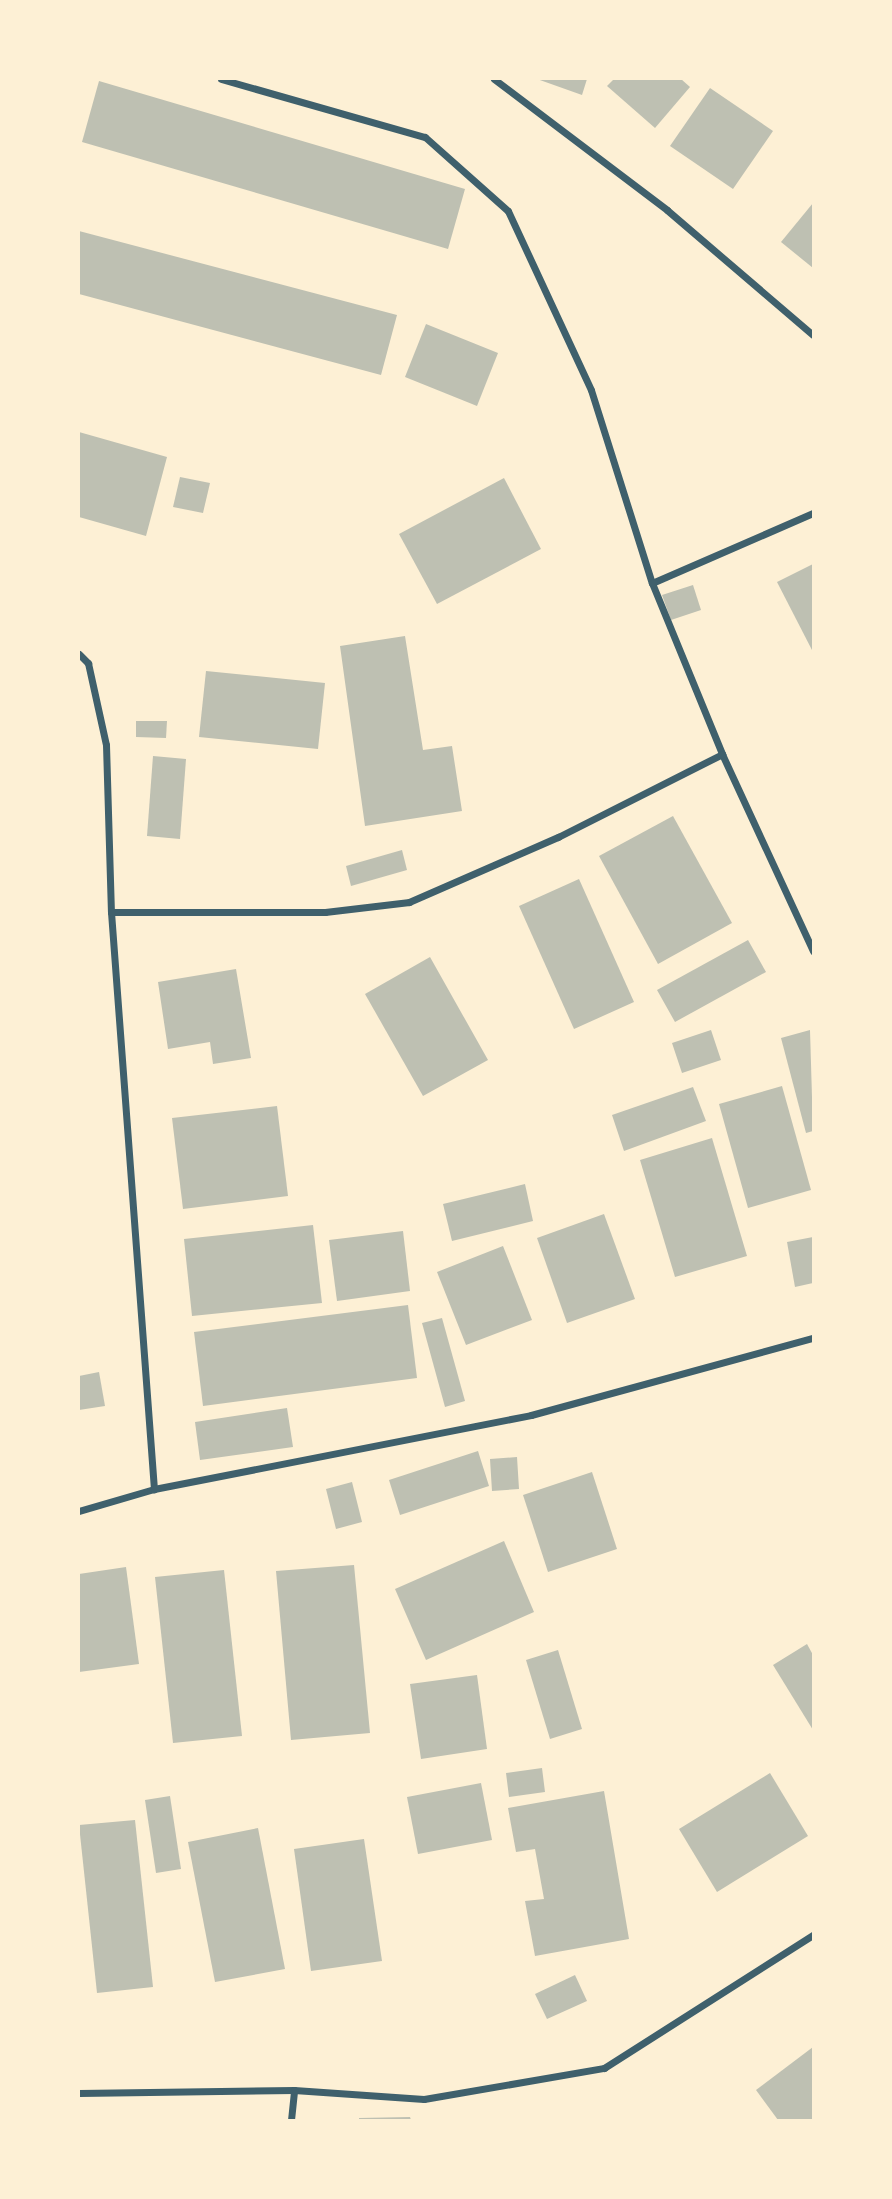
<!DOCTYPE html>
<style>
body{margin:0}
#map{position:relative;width:892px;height:2199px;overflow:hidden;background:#fdf0d5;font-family:"Libre Baskerville",serif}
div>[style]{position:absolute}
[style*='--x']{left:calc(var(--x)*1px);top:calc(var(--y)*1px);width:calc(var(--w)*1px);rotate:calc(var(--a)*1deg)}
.building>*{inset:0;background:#bec0b2}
.minor>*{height:7px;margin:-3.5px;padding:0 3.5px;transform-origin:3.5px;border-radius:3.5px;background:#3f606c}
span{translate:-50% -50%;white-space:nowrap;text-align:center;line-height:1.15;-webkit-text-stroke:5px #fdf0d5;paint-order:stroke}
.frame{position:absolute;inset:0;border:80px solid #fdf0d5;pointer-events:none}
</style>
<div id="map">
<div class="building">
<i style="clip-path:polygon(537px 79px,587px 79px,582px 95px)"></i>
<i style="clip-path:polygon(614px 79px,681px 79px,690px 87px,655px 128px,607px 86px)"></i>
<i style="clip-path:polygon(99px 81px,465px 189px,448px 249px,82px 142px)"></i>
<i style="clip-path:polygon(710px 88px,773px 131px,733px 189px,670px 146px)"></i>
<i style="clip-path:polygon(813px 203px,813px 268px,781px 242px)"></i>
<i style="clip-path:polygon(79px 231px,397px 315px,381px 375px,79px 294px)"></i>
<i style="clip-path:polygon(426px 324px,498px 353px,477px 406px,405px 377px)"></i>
<i style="clip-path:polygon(79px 432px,167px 457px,146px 536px,79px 517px)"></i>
<i style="clip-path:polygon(180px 477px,210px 483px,203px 513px,173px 507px)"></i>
<i style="clip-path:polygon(504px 478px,541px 549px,437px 604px,399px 534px)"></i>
<i style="clip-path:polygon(813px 564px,813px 652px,777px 582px)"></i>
<i style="clip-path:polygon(693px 585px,701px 610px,671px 620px,662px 595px)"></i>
<i style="clip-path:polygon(405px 636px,423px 750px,452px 746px,462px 811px,365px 826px,340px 646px)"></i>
<i style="clip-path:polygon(206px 671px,325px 683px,318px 749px,199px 737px)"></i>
<i style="clip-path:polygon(136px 721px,167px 721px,166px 738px,136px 737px)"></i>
<i style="clip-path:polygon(153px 756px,186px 759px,180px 839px,147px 836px)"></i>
<i style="clip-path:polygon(673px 816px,732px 923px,658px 964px,599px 856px)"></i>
<i style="clip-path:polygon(402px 850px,407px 870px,351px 886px,346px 866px)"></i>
<i style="clip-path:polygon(579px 879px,634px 1002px,574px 1029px,519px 906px)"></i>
<i style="clip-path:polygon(748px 940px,766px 972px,675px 1022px,657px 990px)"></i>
<i style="clip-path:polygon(430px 957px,488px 1060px,423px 1096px,365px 994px)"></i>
<i style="clip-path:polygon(236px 969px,251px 1058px,213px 1064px,210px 1042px,168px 1049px,158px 982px)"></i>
<i style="clip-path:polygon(711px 1030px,721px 1060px,682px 1073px,672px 1043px)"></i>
<i style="clip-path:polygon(810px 1030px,813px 1131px,806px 1133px,781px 1038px)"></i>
<i style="clip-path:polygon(782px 1086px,811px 1190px,748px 1208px,719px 1104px)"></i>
<i style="clip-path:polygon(693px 1087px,706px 1121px,624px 1151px,612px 1115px)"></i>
<i style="clip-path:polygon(277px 1106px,288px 1196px,183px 1209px,172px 1118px)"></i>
<i style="clip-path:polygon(712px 1138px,747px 1256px,675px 1277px,640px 1160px)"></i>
<i style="clip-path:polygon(525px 1184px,533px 1221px,452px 1241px,443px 1204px)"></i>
<i style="clip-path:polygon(604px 1214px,635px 1299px,567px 1323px,537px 1238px)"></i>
<i style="clip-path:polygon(313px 1225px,322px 1303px,192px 1316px,184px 1239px)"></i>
<i style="clip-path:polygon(403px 1231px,410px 1291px,337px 1301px,329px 1240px)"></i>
<i style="clip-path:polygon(813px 1237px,813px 1283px,795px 1287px,787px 1242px)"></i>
<i style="clip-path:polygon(503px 1246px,532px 1320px,466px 1345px,437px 1272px)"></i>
<i style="clip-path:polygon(408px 1305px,417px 1378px,203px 1406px,194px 1332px)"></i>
<i style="clip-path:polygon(442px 1318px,465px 1401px,445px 1407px,422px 1323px)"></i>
<i style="clip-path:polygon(99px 1372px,105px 1406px,79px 1410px,79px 1376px)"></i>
<i style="clip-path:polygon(287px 1408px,293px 1447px,200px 1460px,195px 1422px)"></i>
<i style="clip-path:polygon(478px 1451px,489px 1486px,400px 1515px,389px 1480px)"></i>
<i style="clip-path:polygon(517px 1457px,519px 1489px,492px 1491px,490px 1459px)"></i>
<i style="clip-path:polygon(592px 1472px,617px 1549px,548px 1572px,523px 1495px)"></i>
<i style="clip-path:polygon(352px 1482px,362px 1522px,336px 1529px,326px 1489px)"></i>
<i style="clip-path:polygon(504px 1541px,534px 1612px,426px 1660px,395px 1589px)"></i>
<i style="clip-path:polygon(354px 1565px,370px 1733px,291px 1740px,276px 1571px)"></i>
<i style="clip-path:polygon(126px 1567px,139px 1664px,79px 1672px,79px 1574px)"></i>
<i style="clip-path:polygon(224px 1570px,242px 1736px,173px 1743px,155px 1577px)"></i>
<i style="clip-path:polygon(807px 1644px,813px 1655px,813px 1730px,773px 1665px)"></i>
<i style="clip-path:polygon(558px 1650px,582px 1729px,550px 1739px,526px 1660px)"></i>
<i style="clip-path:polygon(477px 1675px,487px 1749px,421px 1759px,410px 1684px)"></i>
<i style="clip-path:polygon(542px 1768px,545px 1792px,509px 1797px,506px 1773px)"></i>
<i style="clip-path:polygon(770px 1773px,808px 1836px,717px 1892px,679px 1829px)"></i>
<i style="clip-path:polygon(481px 1783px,492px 1840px,418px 1854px,407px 1797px)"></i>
<i style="clip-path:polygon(604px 1791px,629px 1939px,535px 1956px,525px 1901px,544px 1899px,535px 1849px,516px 1852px,508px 1808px)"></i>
<i style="clip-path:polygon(170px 1796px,181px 1869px,156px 1873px,145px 1800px)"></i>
<i style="clip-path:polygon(135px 1820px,153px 1987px,97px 1993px,79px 1825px)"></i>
<i style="clip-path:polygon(258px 1828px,285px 1969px,215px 1982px,188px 1842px)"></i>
<i style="clip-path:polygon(364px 1839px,382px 1961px,311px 1971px,294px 1849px)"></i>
<i style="clip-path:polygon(575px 1975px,587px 2001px,547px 2019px,535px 1994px)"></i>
<i style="clip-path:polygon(813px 2047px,813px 2120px,778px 2120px,756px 2090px)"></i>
<i style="clip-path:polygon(410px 2117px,411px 2120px,359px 2120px,359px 2118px)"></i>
</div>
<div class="minor">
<i style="--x:221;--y:79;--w:212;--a:15.9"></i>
<i style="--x:425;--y:137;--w:111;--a:41.7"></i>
<i style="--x:508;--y:211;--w:197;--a:65.1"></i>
<i style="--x:591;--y:390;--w:202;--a:72.5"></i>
<i style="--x:652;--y:583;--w:185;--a:67.7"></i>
<i style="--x:722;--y:754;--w:217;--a:65.2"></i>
<i style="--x:494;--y:79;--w:217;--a:37.1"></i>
<i style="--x:667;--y:210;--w:192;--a:40.6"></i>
<i style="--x:652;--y:583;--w:176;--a:-23.5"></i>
<i style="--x:79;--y:654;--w:13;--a:45"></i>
<i style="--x:88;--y:663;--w:84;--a:77.6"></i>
<i style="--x:106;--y:745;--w:167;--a:88.3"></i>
<i style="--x:111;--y:912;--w:579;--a:85.74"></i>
<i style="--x:154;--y:1489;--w:78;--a:163.7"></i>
<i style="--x:111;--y:912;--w:214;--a:0"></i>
<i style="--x:325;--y:912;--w:85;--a:-6.8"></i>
<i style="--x:409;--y:902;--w:163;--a:-23.6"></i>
<i style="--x:558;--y:837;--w:184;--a:-26.8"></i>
<i style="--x:154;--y:1489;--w:384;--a:-11.1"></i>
<i style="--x:531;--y:1415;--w:292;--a:-15.3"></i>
<i style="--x:79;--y:2093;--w:215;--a:-0.8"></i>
<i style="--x:294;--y:2090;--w:130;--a:4"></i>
<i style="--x:424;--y:2099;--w:183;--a:-9.8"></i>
<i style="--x:604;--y:2068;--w:248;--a:-32.5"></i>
<i style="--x:291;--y:2120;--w:30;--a:-84"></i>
</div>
<div class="frame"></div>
</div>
